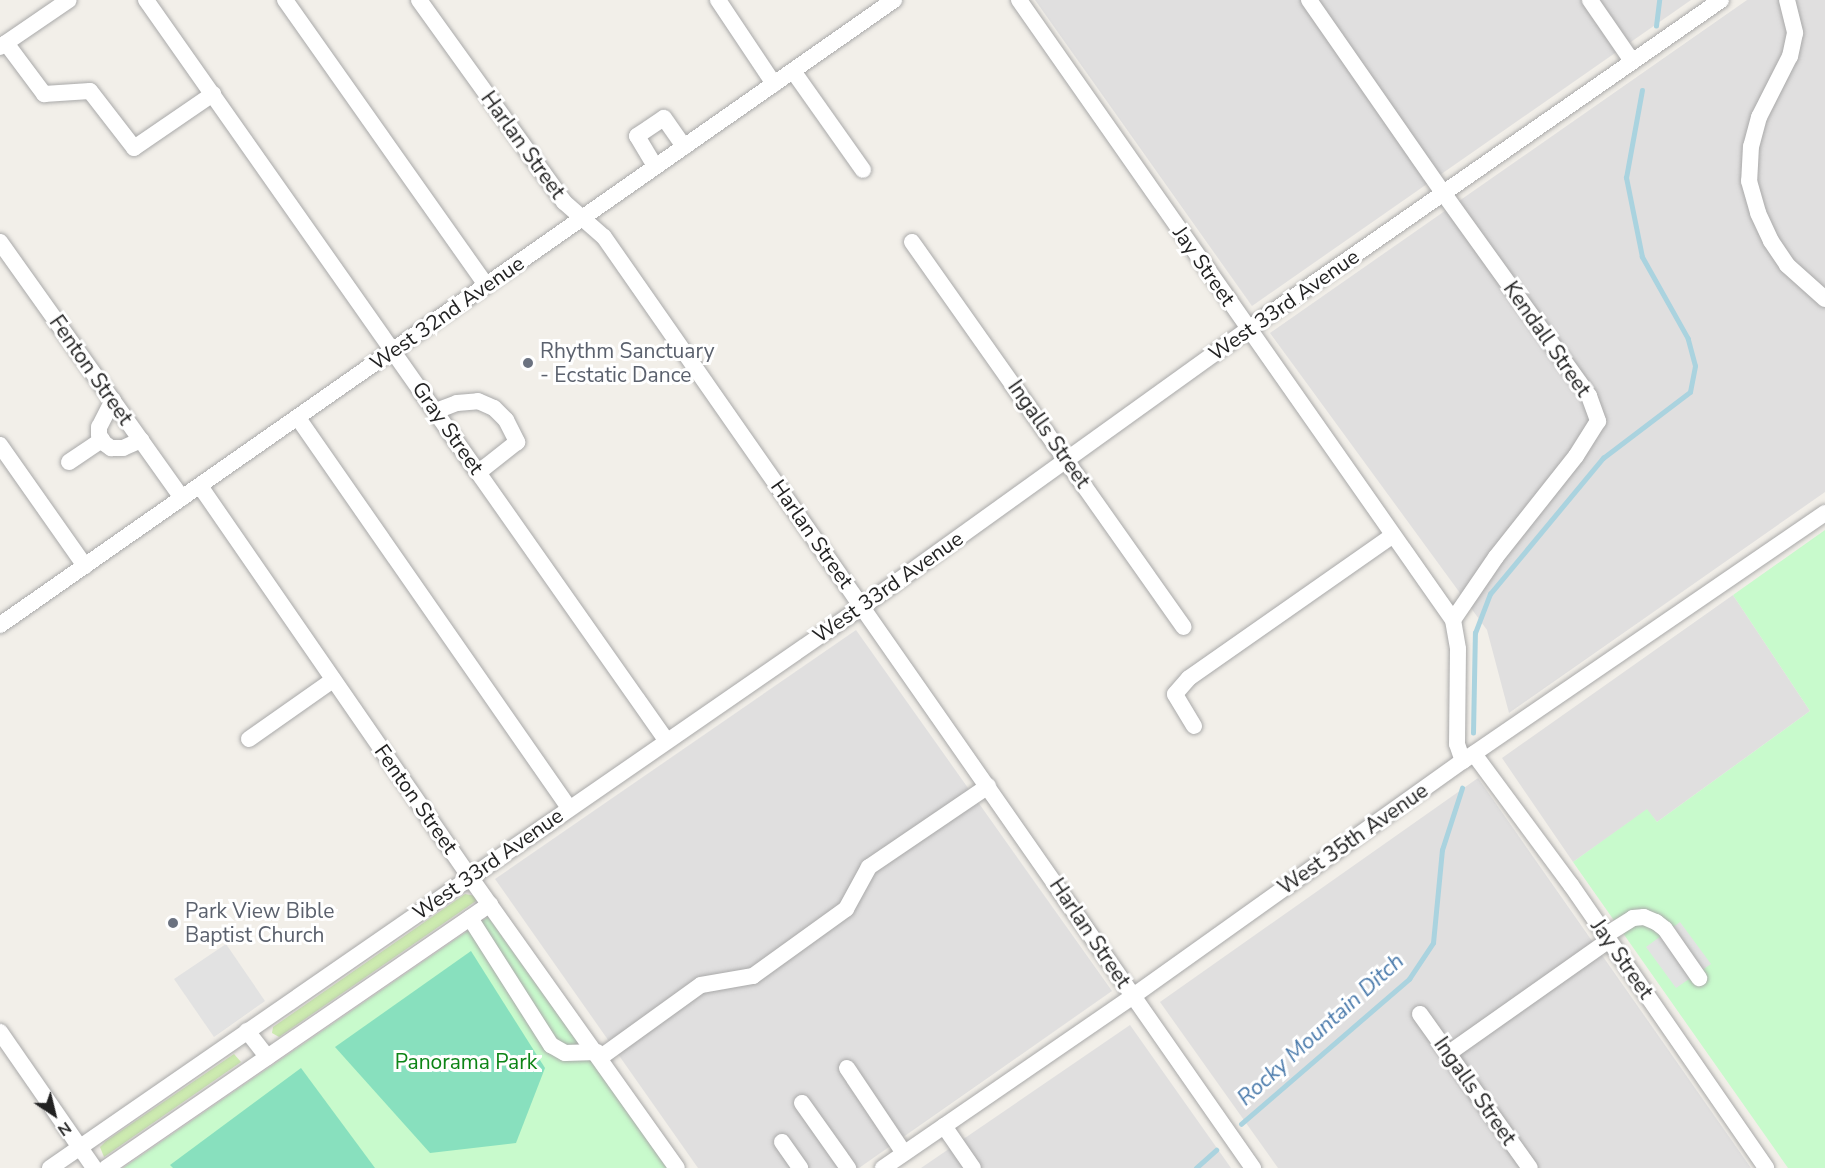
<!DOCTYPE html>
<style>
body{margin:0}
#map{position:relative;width:1825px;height:1168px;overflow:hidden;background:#f2efe9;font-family:"Nunito Sans",sans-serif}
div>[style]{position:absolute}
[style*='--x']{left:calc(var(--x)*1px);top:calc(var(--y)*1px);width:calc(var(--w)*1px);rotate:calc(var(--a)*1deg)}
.residential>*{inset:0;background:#e0dfdf}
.grass>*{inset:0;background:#cdebb0}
.park>*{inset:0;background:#c8facc}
.pitch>*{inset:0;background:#88e0be}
.parking>*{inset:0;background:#e2e2e2}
.stream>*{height:4.5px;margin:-2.25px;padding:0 2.25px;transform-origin:2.25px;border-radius:2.25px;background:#aad3df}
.roads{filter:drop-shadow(0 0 2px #a9a9a9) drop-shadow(0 0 2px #a9a9a9)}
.minor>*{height:16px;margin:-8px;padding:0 8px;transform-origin:8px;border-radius:8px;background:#fff}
.dots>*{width:16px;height:16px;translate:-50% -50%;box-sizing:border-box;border:3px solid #fff;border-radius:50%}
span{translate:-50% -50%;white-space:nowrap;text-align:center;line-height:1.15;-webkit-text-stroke:6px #fff;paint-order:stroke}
.street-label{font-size:21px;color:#222}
.worship-label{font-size:21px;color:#5b616d}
.left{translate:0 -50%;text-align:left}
.park-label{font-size:21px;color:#0c8416}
.water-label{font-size:22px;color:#4a7aab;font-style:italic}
.north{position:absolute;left:24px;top:1084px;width:60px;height:60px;-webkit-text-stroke:4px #fff;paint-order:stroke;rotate:145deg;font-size:16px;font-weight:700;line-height:24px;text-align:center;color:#222}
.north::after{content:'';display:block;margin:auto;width:21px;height:27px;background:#222;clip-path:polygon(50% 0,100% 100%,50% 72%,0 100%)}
</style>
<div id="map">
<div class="residential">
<i style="clip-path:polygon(1035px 0,1691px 0,1252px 306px)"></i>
<i style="clip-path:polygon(1747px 0,1825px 0,1825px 492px,1509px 713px,1487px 630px,1270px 333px)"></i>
<i style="clip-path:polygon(1733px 595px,1810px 711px,1657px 822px,1647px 810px,1573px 862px,1502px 758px)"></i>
<i style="clip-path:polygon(856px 630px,1112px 991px,859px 1168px,698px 1168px,495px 879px)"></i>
<i style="clip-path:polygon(1478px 778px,1751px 1168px,1278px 1168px,1160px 1002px)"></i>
<i style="clip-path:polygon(1130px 1025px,1231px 1168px,921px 1168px)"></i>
</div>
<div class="grass">
<i style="clip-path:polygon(465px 894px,476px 896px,476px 901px,279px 1037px,272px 1033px,273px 1027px)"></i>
<i style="clip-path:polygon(234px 1054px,241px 1062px,104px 1157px,100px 1147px,106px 1141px)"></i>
</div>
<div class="park">
<i style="clip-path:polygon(1825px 530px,1825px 1168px,1788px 1168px,1573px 862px,1647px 809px,1657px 822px,1810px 711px,1733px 595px)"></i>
<i style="clip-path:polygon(488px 917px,668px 1168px,123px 1168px)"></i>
</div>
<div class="pitch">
<i style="clip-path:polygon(471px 951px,545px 1068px,516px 1143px,430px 1153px,335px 1047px)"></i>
<i style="clip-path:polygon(301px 1068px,375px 1168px,173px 1168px,170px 1165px)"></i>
</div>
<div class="parking">
<i style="clip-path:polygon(1680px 922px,1711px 964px,1676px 988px,1646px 947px)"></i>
<i style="clip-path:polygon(226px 944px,265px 1001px,214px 1037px,174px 979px)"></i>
</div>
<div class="stream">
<i style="--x:1656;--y:26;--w:26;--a:-83"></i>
<i style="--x:1473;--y:733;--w:100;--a:-88.9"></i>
<i style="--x:1475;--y:633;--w:42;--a:-69"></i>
<i style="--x:1490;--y:594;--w:177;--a:-50.3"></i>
<i style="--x:1603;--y:458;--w:109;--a:-37.2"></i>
<i style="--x:1690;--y:392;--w:26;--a:-79"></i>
<i style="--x:1695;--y:366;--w:28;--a:-105"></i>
<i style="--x:1688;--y:339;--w:94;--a:-119.3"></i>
<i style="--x:1642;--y:257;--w:81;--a:-101.4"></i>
<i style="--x:1626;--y:178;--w:89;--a:-79.7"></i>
<i style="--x:1241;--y:1124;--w:222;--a:-40.8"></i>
<i style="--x:1409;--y:979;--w:43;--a:-56.3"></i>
<i style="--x:1433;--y:943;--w:93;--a:-84.5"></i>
<i style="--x:1442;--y:850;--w:65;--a:-72.1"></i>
<i style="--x:1196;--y:1168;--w:27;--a:-42"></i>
</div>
<div class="roads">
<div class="minor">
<i style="--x:146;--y:0;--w:904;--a:54.9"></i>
<i style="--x:285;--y:0;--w:349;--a:54.8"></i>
<i style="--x:419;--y:0;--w:249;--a:54.3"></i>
<i style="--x:564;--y:202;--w:53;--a:41.2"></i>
<i style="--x:604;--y:237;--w:1135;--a:55.12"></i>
<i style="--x:718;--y:0;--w:101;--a:56.3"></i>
<i style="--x:1019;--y:0;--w:757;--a:55.01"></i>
<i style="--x:1309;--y:0;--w:236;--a:55.2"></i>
<i style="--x:1444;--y:194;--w:249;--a:54.3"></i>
<i style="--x:1589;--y:396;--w:27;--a:70"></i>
<i style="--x:1598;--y:421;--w:41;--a:122.2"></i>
<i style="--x:1576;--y:456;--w:129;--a:128.4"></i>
<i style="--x:1496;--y:557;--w:76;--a:124.3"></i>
<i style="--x:1453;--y:620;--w:29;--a:80"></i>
<i style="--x:1458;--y:649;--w:95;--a:90.6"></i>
<i style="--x:1457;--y:744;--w:18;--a:71"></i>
<i style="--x:1590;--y:0;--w:74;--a:55.5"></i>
<i style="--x:1787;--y:0;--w:34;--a:76"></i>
<i style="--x:1795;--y:33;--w:24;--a:102"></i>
<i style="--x:1790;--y:56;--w:68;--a:116.9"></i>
<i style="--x:1759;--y:117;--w:30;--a:105"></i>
<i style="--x:1751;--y:146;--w:35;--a:93"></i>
<i style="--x:1749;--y:181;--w:33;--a:74"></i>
<i style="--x:1758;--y:213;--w:31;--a:65"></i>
<i style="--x:1771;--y:241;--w:29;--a:56"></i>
<i style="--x:1787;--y:265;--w:51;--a:41.8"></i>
<i style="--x:6;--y:43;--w:64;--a:53.3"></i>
<i style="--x:44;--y:94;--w:46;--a:-3.7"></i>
<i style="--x:90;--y:91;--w:72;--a:52.3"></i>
<i style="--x:134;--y:148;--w:96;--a:-34.4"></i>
<i style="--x:0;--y:47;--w:83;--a:-34.3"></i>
<i style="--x:793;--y:71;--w:121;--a:54.7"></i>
<i style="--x:655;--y:166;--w:35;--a:-121"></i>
<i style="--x:637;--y:136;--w:32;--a:-34"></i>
<i style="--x:664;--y:118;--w:35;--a:55"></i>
<i style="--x:0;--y:242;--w:314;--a:54.6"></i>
<i style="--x:912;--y:242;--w:471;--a:54.8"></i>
<i style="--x:113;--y:400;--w:30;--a:117"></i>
<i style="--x:99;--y:427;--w:8;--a:90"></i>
<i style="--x:99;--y:435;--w:9;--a:58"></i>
<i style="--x:104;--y:443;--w:9;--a:36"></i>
<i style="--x:111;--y:448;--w:12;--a:0"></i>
<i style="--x:123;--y:448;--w:20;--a:-24"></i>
<i style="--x:436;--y:411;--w:22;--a:-21"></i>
<i style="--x:457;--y:403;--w:21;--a:-5"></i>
<i style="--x:478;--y:401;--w:17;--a:24"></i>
<i style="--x:494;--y:408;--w:17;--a:45"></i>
<i style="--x:506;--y:420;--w:25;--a:63"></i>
<i style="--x:517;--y:442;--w:48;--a:141.7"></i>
<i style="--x:298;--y:418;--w:475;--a:55.2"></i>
<i style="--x:0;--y:445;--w:148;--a:54.9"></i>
<i style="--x:69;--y:462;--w:40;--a:-34"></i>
<i style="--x:200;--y:486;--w:475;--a:55.4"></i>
<i style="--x:470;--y:877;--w:357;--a:54.6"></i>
<i style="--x:0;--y:625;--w:1091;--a:-34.96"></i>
<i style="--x:1194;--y:726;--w:37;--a:-121"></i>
<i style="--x:1175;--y:694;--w:21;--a:-49"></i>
<i style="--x:1189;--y:678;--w:249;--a:-35"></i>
<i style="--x:249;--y:739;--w:103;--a:-35.1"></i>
<i style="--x:1474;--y:754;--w:163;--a:53.5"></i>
<i style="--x:1571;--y:885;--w:344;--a:55.4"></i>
<i style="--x:470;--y:918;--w:151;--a:57.5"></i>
<i style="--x:551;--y:1045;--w:16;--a:30"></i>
<i style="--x:565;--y:1053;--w:32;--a:-2"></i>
<i style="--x:1606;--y:935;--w:32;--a:-32"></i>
<i style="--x:1633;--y:918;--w:11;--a:-5"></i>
<i style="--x:1644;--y:917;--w:13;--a:23"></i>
<i style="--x:1656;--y:922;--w:11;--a:38"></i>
<i style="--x:1665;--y:929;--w:60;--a:55.2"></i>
<i style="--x:1420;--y:1014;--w:189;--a:54.5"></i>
<i style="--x:247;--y:1031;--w:33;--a:52"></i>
<i style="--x:0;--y:1032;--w:165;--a:55.3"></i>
<i style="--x:1449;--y:1053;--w:196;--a:-35.2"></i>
<i style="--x:601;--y:1057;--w:123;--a:-35.8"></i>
<i style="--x:701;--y:985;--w:53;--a:-9.8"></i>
<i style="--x:753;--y:976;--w:115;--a:-35.8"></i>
<i style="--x:846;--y:909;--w:48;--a:-61.3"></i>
<i style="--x:869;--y:867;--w:144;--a:-34.2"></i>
<i style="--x:847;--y:1068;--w:102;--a:56.2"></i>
<i style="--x:802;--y:1103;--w:80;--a:54.7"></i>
<i style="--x:944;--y:1126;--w:51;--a:55.4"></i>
<i style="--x:782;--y:1142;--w:32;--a:55"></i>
<i style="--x:50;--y:1168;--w:988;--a:-34.65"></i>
<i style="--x:863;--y:606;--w:474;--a:-35.7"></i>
<i style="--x:1248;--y:329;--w:576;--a:-34.82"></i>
<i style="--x:106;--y:1168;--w:466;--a:-34.5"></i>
<i style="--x:883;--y:1168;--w:303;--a:-34.5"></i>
<i style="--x:1133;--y:996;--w:405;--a:-35.5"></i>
<i style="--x:1463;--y:761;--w:439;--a:-34.4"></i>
</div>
</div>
<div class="dots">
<i style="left:528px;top:363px;background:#6b7280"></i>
<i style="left:173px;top:923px;background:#6b7280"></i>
</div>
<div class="street-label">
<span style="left:523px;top:145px;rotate:54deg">Harlan Street</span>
<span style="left:1204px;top:266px;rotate:55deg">Jay Street</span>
<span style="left:1284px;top:305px;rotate:-35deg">West 33rd Avenue</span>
<span style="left:447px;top:313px;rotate:-35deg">West 32nd Avenue</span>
<span style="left:1547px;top:339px;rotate:55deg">Kendall Street</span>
<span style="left:91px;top:370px;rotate:55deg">Fenton Street</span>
<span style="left:448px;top:428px;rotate:55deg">Gray Street</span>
<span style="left:1049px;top:434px;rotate:55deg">Ingalls Street</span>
<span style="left:812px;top:534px;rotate:55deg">Harlan Street</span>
<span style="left:888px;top:587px;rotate:-35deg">West 33rd Avenue</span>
<span style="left:416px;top:799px;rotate:55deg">Fenton Street</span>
<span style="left:1353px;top:839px;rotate:-35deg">West 35th Avenue</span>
<span style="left:488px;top:864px;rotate:-35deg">West 33rd Avenue</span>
<span style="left:1090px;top:933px;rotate:56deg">Harlan Street</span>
<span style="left:1622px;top:959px;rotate:55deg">Jay Street</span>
<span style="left:1475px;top:1091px;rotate:55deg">Ingalls Street</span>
</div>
<div class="worship-label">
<span class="left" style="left:540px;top:363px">Rhythm Sanctuary<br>- Ecstatic Dance</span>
<span class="left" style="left:185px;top:923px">Park View Bible<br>Baptist Church</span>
</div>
<div class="park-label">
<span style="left:466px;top:1062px">Panorama Park</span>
</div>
<div class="water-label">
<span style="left:1321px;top:1030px;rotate:-42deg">Rocky Mountain Ditch</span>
</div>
<div class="north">N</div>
</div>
